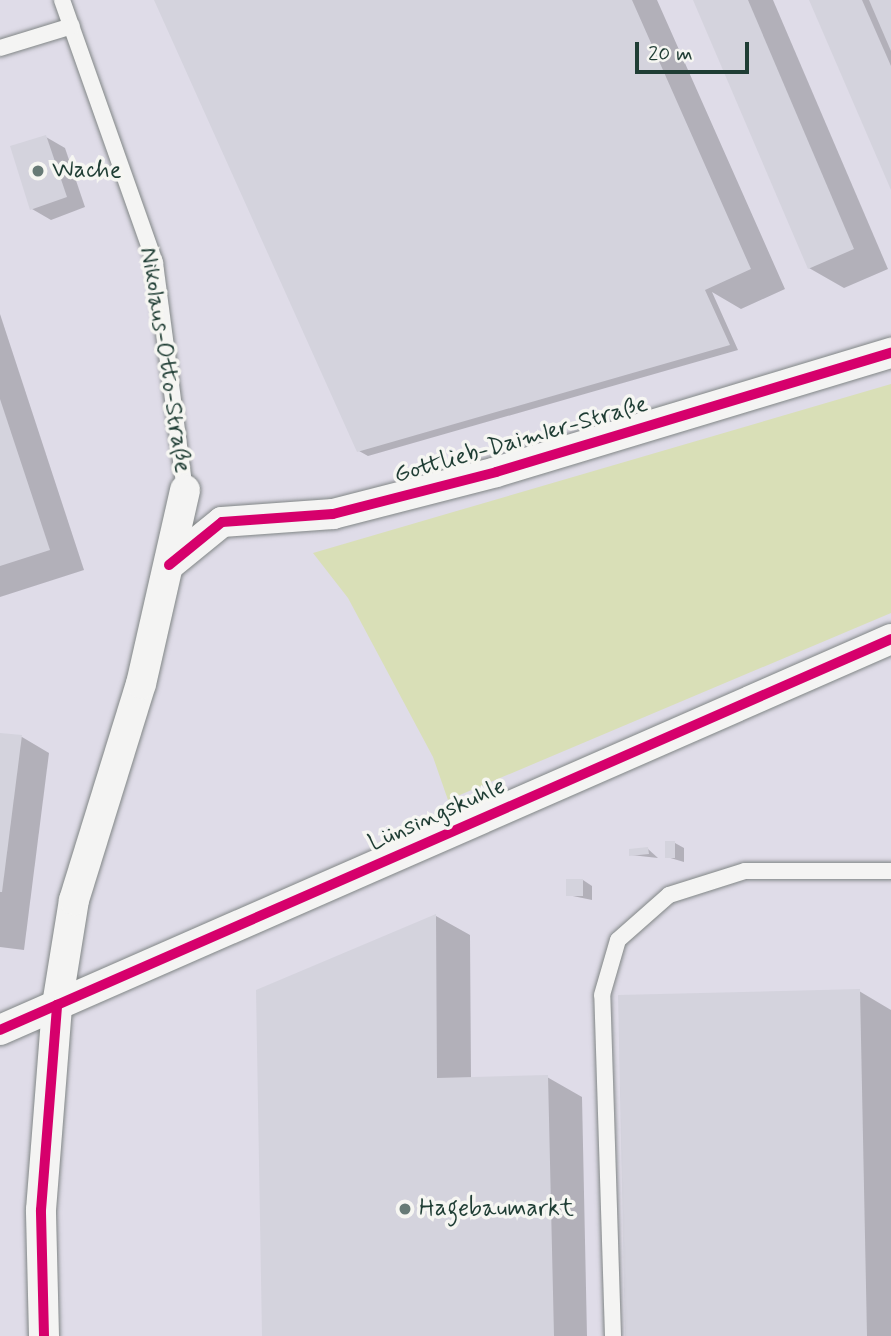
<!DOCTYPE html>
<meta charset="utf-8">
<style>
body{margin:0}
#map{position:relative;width:891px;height:1336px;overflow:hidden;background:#edebf0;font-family:Mynerve,sans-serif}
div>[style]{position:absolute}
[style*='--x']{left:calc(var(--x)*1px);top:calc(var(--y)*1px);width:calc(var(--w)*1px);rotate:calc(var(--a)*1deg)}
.built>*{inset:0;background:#dfdce8}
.green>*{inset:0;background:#d9dfb7}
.shadow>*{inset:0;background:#0003}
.building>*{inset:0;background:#d4d3dd}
.roads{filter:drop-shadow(0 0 2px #818686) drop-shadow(0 0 2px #818686)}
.lane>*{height:16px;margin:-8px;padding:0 8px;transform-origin:8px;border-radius:8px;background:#f4f4f3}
.street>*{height:30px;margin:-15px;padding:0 15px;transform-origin:15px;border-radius:15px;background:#f4f4f3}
.cycleway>*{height:10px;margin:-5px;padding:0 5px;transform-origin:5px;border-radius:5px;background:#d6006c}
.dots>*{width:19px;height:19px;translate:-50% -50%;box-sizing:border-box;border:4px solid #f6f6f2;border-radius:50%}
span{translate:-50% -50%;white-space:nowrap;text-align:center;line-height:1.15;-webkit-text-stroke:7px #f6f6f2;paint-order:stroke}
.poi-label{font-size:24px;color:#1f3d34}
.left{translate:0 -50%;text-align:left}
.street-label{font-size:24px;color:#1f3d34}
.scale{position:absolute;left:635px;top:42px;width:114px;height:32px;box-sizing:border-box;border:4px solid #1f3d34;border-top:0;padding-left:9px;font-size:21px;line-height:24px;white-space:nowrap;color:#1f3d34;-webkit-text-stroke:5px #f6f6f2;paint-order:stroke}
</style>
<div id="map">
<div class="built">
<i style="clip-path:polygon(0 0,891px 0,891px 1336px,0 1336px)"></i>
</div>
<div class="green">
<i style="clip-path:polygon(891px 384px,891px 613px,448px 800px,433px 757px,348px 598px,313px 553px)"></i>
</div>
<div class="shadow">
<i style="clip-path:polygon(156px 0,657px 0,785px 289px,741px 309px,712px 292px,738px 350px,368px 456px,359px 451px)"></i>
<i style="clip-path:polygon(695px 0,773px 0,888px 269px,844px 288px,809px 268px)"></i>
<i style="clip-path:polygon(811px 0,891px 0,891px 186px)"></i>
<i style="clip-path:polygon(46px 137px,65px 148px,85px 207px,51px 220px,32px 209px)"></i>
<i style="clip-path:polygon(0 314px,84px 570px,0 597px)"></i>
<i style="clip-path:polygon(0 734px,22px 737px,49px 753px,24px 950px,0 947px)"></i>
<i style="clip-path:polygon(675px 843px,684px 848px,684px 862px,667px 857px)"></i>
<i style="clip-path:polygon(648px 849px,658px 858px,631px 855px)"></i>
<i style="clip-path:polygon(583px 880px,592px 886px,592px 900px,568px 895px)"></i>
<i style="clip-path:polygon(436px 916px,470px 935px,471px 1079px,547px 1077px,582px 1097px,587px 1336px,265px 1336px)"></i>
<i style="clip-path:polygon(859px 991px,891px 1010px,891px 1336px,627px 1336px)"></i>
</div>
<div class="building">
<i style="clip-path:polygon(154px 0,632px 0,751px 269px,705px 290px,730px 345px,357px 452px)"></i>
<i style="clip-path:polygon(693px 0,748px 0,854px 249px,808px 269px)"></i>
<i style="clip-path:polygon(809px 0,862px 0,891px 66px,891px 190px)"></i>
<i style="clip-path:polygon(869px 0,891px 0,891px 51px)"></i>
<i style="clip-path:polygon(46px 135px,67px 197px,30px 210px,10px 146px)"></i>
<i style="clip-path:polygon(0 399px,50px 550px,0 566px)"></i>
<i style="clip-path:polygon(0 733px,22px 735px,2px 892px,0 892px)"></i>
<i style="clip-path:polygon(665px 841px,675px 841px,675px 858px,665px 858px)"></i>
<i style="clip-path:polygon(648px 847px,649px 854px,629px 856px,629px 849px)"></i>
<i style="clip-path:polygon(566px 879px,583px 879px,583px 896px,566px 896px)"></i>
<i style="clip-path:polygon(436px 914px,437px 1078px,548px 1075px,554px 1336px,262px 1336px,256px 990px)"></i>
<i style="clip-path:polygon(860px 989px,867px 1336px,625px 1336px,618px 995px)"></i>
</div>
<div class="roads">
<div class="lane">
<i style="--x:62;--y:0;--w:279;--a:70.5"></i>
<i style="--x:155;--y:263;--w:229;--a:82.5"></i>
<i style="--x:0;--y:48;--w:75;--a:-17"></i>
<i style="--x:613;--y:1336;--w:341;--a:-91.8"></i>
<i style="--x:602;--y:995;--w:57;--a:-73.8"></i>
<i style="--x:618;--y:940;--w:68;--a:-41.4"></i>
<i style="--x:669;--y:895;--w:80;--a:-17.5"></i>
<i style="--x:745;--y:871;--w:146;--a:0"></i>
</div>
<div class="street">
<i style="--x:169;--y:565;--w:68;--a:-39.1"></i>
<i style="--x:222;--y:522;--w:111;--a:-4.1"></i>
<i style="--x:333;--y:514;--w:168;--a:-14.4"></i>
<i style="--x:496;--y:472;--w:413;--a:-16.8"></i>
<i style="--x:0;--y:1030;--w:973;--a:-23.69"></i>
<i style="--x:44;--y:1336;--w:126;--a:-91.4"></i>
<i style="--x:41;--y:1210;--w:206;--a:-85.5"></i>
<i style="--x:57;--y:1005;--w:106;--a:-80.8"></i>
<i style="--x:74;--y:900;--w:226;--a:-72.8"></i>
<i style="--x:141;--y:684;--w:199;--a:-77.2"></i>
</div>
</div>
<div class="cycleway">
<i style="--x:169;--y:565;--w:68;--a:-39.1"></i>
<i style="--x:222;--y:522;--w:111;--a:-4.1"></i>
<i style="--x:333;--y:514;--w:168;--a:-14.4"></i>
<i style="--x:496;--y:472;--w:413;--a:-16.8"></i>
<i style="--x:0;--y:1030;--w:973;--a:-23.69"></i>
<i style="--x:44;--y:1336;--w:126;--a:-91.4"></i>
<i style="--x:41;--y:1210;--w:206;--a:-85.5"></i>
</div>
<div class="dots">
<i style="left:38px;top:171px;background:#677a76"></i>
<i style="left:405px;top:1209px;background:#677a76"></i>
</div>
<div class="poi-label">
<span class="left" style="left:52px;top:171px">Wache</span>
<span class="left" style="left:419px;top:1209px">Hagebaumarkt</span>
</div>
<div class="street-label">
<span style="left:165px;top:360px;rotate:81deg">Nikolaus-Otto-Straße</span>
<span style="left:521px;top:440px;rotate:-16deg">Gottlieb-Daimler-Straße</span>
<span style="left:437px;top:815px;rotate:-24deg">Lünsingskuhle</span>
</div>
<div class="scale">20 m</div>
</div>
